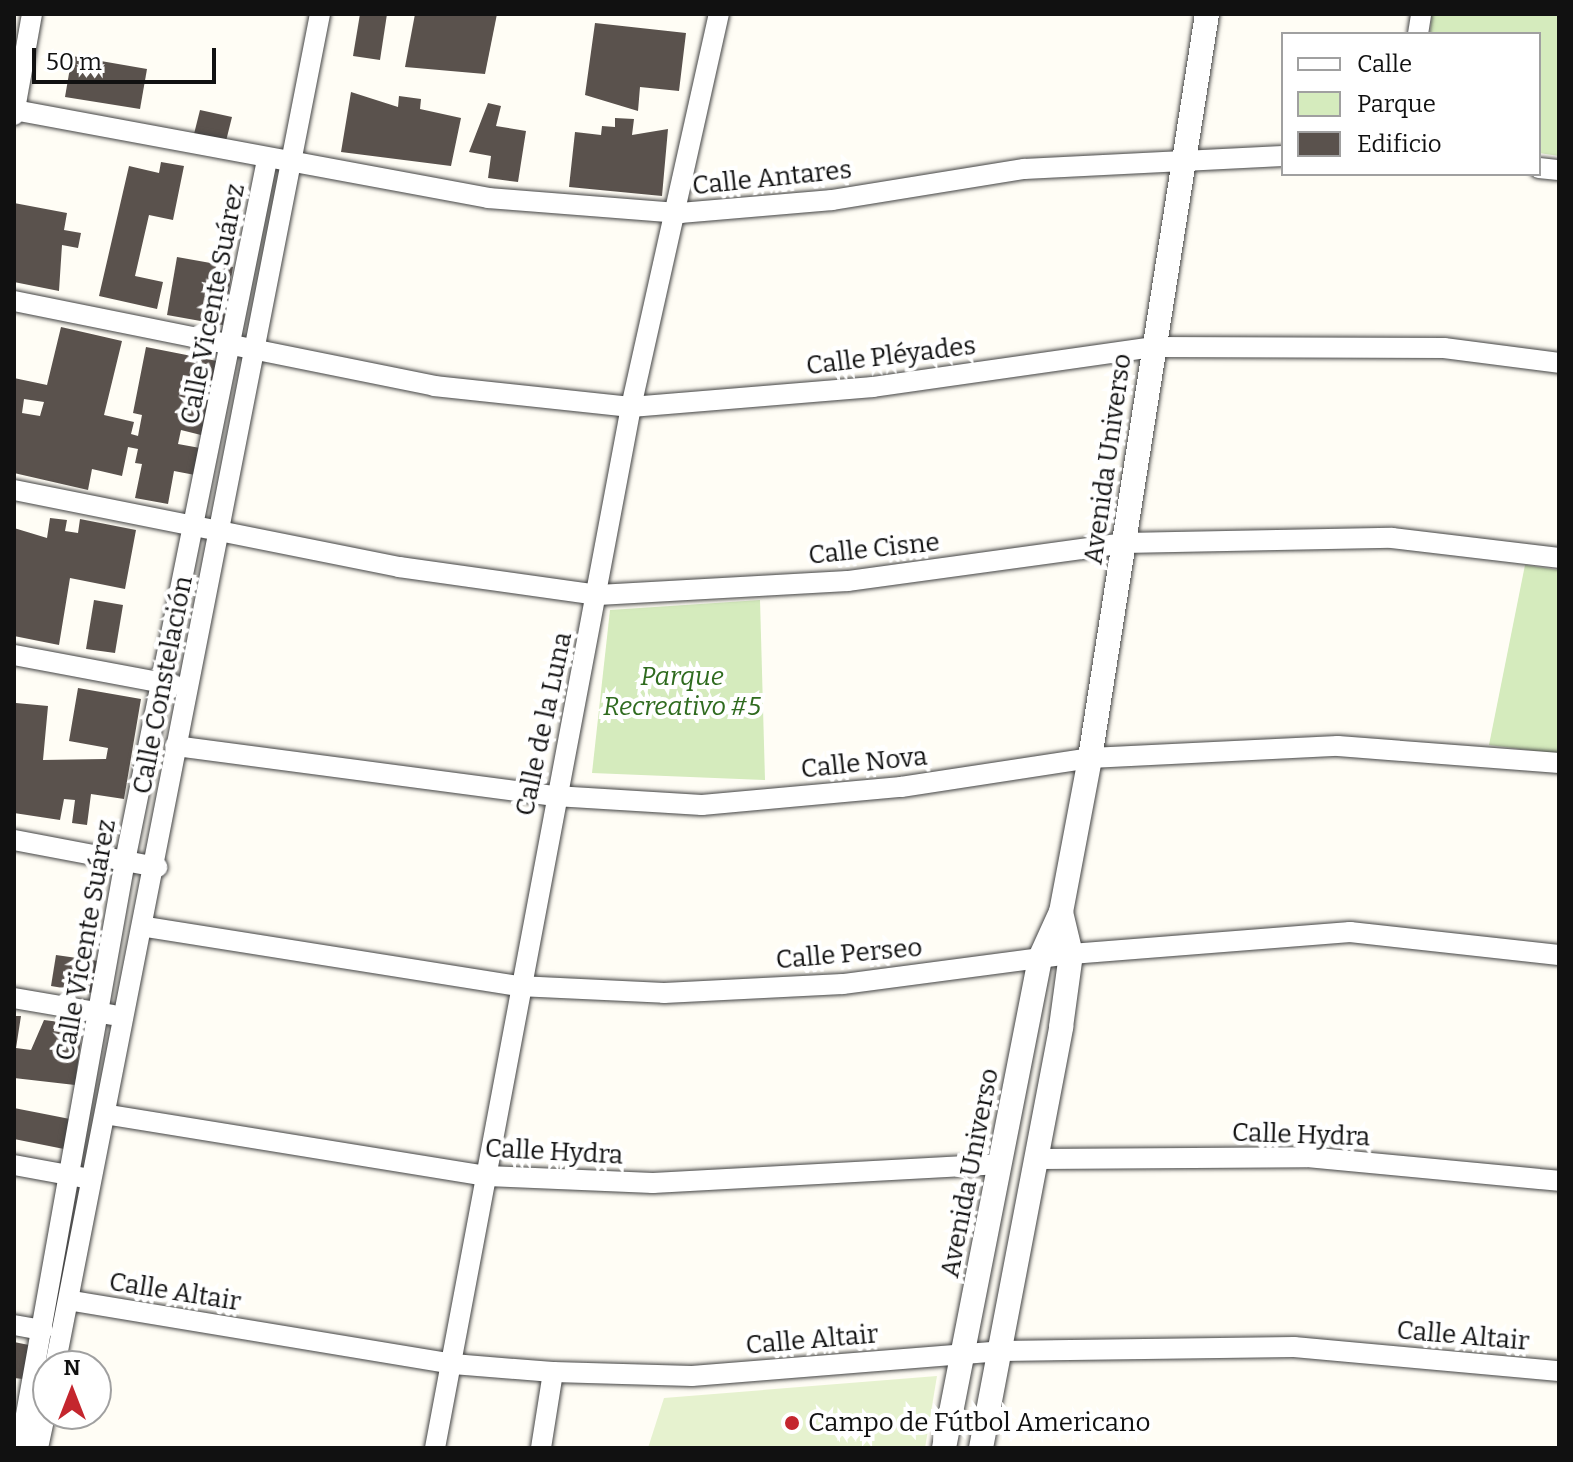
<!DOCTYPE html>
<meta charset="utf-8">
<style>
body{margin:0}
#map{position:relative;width:1573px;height:1462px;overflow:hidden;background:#fffdf5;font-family:Bitter,serif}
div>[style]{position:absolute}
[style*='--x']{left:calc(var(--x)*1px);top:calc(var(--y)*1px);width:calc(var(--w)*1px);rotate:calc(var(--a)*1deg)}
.green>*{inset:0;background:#d5ebbd}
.pitch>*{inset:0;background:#e6f2cf}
.building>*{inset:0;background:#5a524d}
.roads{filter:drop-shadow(0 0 2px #444) drop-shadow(0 0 2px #444)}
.minor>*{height:20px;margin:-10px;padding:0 10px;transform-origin:10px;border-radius:10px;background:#fff}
.tertiary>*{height:24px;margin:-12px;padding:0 12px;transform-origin:12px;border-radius:12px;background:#fff}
.dots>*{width:22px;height:22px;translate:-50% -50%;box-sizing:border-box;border:4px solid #fff;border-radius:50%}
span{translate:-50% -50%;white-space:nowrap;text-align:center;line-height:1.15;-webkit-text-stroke:8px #fff;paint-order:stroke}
.street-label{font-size:26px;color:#111}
.park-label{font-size:26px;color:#2f6b1f;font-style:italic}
.poi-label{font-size:26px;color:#111}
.left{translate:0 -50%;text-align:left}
.frame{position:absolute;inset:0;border:16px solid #111;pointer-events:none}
.legend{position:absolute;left:1281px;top:32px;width:260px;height:144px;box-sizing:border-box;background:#fff;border:2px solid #a0a0a0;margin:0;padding:10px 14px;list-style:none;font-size:24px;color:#111}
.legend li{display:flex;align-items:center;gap:16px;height:40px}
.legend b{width:40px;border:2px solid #a0a0a0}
.north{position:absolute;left:32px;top:1350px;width:80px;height:80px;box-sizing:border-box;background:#fff;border:2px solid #a0a0a0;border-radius:50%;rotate:0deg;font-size:22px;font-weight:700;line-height:32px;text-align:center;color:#111}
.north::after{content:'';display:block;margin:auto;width:28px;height:36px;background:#c4262e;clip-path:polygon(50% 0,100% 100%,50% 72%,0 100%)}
.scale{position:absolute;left:32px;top:48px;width:184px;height:36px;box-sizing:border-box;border:4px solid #111;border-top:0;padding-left:10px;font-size:24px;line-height:28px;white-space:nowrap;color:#111;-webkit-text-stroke:6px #fff;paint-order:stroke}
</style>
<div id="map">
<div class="green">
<i style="clip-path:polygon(1432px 14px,1559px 14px,1559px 156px,1539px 153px,1539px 34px,1430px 34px)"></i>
<i style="clip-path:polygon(1525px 565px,1559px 570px,1559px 754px,1489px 745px)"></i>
<i style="clip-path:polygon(760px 600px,765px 780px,592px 773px,610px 610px)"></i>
</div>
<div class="pitch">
<i style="clip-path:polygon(937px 1376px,925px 1448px,648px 1448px,664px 1398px)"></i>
</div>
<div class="building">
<i style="clip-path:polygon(360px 14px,387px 14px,380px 60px,353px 56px)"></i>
<i style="clip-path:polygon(415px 14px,497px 14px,485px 74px,405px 67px)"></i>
<i style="clip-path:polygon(595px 23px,686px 33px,679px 91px,640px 87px,638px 111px,585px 95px)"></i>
<i style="clip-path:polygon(72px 56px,147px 69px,140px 109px,65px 97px)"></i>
<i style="clip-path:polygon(351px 92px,398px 107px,399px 96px,421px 99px,420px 109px,461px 118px,451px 166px,341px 152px)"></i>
<i style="clip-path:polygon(488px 103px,501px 106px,496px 126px,526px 131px,518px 182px,488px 178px,491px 156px,469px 152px)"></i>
<i style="clip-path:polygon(200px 110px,232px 117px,226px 141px,194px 134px)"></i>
<i style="clip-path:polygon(615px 118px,634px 119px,632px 135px,668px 129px,662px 196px,569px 187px,575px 132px,601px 135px,602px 126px,615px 127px)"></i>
<i style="clip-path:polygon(161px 162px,184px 166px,173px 220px,149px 215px,135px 276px,163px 282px,157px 309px,99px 296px,129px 166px,159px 173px)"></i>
<i style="clip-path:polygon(14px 203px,67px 213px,64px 230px,81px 233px,78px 248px,62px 245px,59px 291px,14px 282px)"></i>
<i style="clip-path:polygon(177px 257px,233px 267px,223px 325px,167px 315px)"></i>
<i style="clip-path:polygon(evenodd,61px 327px,122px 341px,104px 415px,134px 422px,131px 434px,138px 436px,142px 415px,133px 413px,146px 347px,217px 361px,201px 435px,181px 430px,178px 444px,200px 448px,195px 475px,174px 471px,168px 504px,135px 498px,142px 464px,135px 463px,138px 449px,128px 447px,122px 476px,92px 469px,88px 490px,14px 473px,14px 378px,47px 385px,61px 327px,24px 399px,44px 402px,40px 416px,22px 413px,24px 399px)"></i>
<i style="clip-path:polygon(50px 518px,67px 520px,65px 531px,78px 533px,80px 519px,136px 530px,125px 589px,70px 578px,59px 645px,14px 636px,14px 528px,47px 538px)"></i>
<i style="clip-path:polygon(94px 600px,123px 605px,115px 653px,86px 649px)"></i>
<i style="clip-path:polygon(78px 688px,141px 699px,124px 799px,91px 794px,87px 825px,72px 823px,75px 800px,64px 799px,60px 820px,14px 813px,16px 703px,48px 706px,43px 760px,106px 759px,108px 748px,69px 741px)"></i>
<i style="clip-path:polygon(56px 955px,98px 961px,93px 993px,51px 986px)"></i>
<i style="clip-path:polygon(14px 1016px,21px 1016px,16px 1048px,31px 1050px,44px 1020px,83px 1025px,75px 1085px,14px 1078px)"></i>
<i style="clip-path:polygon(14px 1108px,70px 1119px,64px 1149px,14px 1139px)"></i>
<i style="clip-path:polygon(14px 1342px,29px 1345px,23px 1379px,14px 1378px)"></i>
</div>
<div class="roads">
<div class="minor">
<i style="--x:1418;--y:34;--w:20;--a:-81"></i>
<i style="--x:14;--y:110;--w:482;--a:10.5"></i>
<i style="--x:488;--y:198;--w:193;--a:4.5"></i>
<i style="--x:680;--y:213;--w:153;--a:-4.9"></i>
<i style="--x:832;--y:200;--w:194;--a:-9.2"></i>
<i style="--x:1024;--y:169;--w:259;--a:-2.9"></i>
<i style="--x:14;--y:115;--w:103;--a:-79.9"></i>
<i style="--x:1539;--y:168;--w:20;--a:6"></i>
<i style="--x:14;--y:301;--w:429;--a:11.4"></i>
<i style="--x:434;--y:386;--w:198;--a:6.1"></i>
<i style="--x:631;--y:407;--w:243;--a:-4.7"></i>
<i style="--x:873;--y:387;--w:283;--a:-8.1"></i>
<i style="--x:1153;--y:347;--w:291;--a:0.2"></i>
<i style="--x:1444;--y:348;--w:116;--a:7.4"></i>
<i style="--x:14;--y:490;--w:393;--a:11.3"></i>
<i style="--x:399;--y:567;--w:201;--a:8"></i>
<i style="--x:598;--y:595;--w:250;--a:-3.2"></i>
<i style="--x:848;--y:581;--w:279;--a:-7.8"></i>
<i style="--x:1124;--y:543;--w:268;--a:-1.1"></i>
<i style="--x:1392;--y:538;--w:168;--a:6.8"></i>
<i style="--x:14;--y:655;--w:163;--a:10.6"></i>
<i style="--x:175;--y:746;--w:383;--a:7.5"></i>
<i style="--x:555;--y:796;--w:147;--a:3.5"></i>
<i style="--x:702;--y:805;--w:200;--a:-5.2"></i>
<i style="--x:901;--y:787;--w:191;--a:-8.7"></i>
<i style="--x:1090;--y:758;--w:248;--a:-2.8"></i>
<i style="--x:1338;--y:746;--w:222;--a:4.4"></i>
<i style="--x:14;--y:840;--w:146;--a:10.7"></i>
<i style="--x:146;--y:927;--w:377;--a:9"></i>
<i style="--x:518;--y:986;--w:146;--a:2.7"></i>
<i style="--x:664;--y:993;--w:179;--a:-2.9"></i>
<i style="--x:843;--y:984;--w:230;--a:-7.5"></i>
<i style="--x:1071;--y:954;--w:280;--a:-4.5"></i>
<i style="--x:1350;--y:932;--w:210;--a:6.3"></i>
<i style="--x:14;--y:998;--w:100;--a:9.7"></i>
<i style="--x:110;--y:1115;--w:382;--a:9.2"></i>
<i style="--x:487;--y:1176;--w:166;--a:2.4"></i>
<i style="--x:653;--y:1183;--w:347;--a:-3.1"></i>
<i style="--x:1040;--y:1159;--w:267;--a:-0.4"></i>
<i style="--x:1307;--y:1157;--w:253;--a:5.4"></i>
<i style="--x:14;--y:1165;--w:72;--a:10.4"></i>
<i style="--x:73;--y:1301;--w:385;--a:9.4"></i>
<i style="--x:453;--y:1364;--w:100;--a:4.6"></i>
<i style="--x:553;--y:1372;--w:139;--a:1.6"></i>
<i style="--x:692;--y:1376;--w:310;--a:-4.6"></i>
<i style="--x:1001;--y:1351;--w:293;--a:-0.8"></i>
<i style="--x:1294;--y:1347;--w:266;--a:5.2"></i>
<i style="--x:14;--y:1325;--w:29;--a:10"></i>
<i style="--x:55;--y:1366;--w:1378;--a:-78.91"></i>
<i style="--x:20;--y:1448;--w:596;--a:-79.86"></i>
<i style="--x:125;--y:861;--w:715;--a:-78.55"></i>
<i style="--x:38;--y:1448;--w:48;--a:-78"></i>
<i style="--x:435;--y:1448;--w:1059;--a:-79.34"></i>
<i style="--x:631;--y:407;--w:403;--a:-77.4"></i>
<i style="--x:541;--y:1448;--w:77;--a:-81"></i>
</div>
<div class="tertiary">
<i style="--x:944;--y:1448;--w:499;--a:-78.9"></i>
<i style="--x:1040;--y:958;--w:51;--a:-65.5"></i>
<i style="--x:1061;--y:912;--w:157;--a:-79.3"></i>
<i style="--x:1090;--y:758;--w:753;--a:-81.06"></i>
<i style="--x:981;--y:1448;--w:429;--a:-79.2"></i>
<i style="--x:1061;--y:1027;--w:74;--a:-82.2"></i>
<i style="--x:1071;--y:954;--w:43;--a:-103.4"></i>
</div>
</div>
<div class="dots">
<i style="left:792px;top:1423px;background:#c4262e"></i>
</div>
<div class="street-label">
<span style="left:772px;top:178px;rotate:-6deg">Calle Antares</span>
<span style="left:213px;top:304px;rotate:-79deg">Calle Vicente Suárez</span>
<span style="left:891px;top:356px;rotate:-7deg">Calle Pléyades</span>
<span style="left:1108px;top:459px;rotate:-82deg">Avenida Universo</span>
<span style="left:874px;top:549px;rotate:-6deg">Calle Cisne</span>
<span style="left:163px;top:685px;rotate:-79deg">Calle Constelación</span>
<span style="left:544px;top:724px;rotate:-78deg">Calle de la Luna</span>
<span style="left:864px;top:763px;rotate:-6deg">Calle Nova</span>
<span style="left:86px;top:940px;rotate:-80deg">Calle Vicente Suárez</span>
<span style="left:849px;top:954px;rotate:-5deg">Calle Perseo</span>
<span style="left:1301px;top:1135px;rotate:2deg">Calle Hydra</span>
<span style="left:554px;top:1152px;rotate:3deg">Calle Hydra</span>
<span style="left:970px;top:1173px;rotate:-79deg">Avenida Universo</span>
<span style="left:175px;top:1292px;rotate:9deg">Calle Altair</span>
<span style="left:1463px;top:1336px;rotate:5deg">Calle Altair</span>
<span style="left:812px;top:1340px;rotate:-5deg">Calle Altair</span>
</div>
<div class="park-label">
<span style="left:682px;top:692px">Parque<br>Recreativo #5</span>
</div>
<div class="poi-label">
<span class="left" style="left:808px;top:1423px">Campo de Fútbol Americano</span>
</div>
<div class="frame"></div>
<ul class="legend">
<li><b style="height:10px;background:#fff"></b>Calle</li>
<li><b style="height:22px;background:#d5ebbd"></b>Parque</li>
<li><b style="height:22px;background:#5a524d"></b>Edificio</li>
</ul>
<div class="north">N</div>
<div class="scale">50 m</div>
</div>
